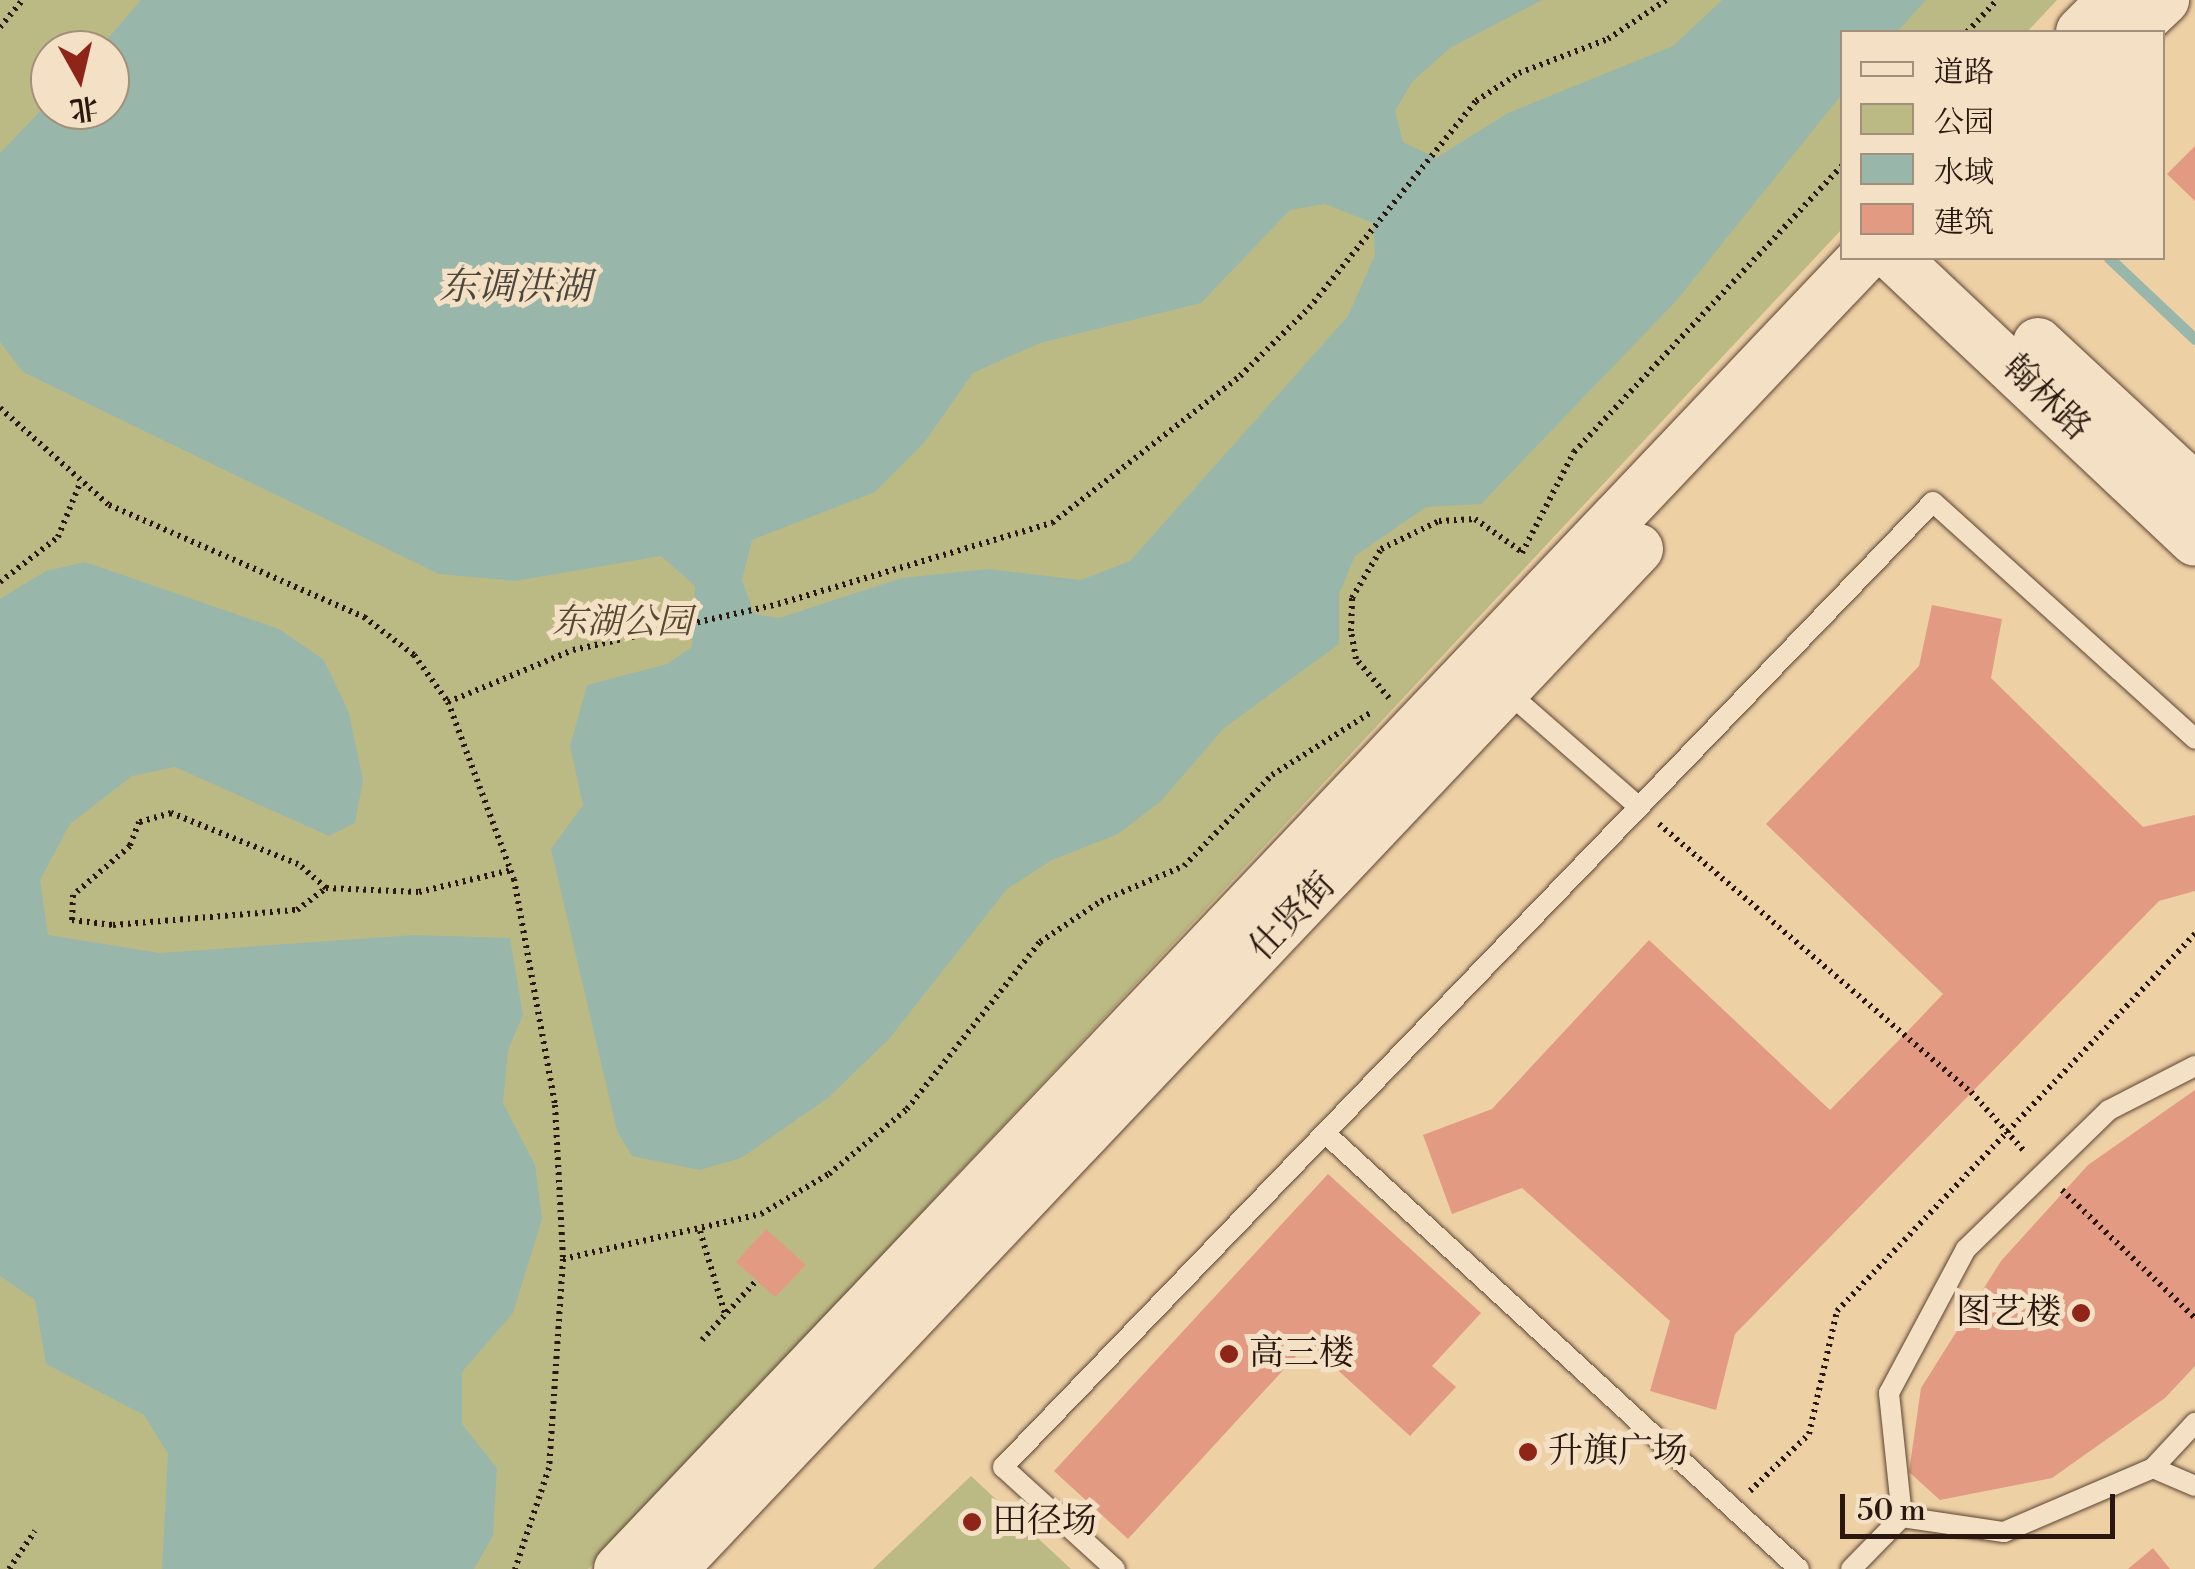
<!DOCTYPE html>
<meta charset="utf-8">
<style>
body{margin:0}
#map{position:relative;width:2195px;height:1569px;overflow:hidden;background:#eed0a5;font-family:"Libre Bodoni","Noto Serif SC",serif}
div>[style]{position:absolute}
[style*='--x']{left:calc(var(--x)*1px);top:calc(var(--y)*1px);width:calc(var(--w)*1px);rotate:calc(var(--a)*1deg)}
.green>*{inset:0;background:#bcba84}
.water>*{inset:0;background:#99b6aa}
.stream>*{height:11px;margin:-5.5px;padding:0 5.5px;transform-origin:5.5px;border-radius:5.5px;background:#99b6aa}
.building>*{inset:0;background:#e29a82}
.path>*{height:6px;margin-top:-3px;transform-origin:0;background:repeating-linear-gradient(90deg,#2a170f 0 2.5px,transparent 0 7.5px)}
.roads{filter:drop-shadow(0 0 2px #5b4534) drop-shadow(0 0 2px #5b4534)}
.service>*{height:20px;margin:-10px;padding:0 10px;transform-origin:10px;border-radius:10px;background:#f4e0c4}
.tertiary>*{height:50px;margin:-25px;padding:0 25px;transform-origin:25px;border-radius:25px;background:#f4e0c4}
.dots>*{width:28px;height:28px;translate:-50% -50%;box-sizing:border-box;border:5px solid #f4e0c4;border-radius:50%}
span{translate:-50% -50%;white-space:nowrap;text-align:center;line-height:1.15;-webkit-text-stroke:10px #f4e0c4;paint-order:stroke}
.street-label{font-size:35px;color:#2a170f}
.park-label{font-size:35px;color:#564832;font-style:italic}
.poi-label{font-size:35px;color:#2a170f}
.right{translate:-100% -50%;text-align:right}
.left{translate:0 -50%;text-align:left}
.water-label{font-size:38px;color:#4b473e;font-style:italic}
.legend{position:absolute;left:1840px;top:30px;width:325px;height:230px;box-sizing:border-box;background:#f4e0c4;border:2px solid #a3907c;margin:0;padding:12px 18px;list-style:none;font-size:30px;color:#2a170f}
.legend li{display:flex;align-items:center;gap:20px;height:50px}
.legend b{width:50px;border:2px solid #a3907c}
.north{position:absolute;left:30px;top:30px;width:100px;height:100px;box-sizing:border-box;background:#f4e0c4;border:2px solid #a3907c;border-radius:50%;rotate:172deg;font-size:28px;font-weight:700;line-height:40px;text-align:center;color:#2a170f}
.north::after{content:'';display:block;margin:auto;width:35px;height:45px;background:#8f2418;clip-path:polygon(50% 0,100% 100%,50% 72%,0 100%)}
.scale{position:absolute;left:1840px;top:1494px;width:275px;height:45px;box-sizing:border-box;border:5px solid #2a170f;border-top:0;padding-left:12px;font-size:30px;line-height:35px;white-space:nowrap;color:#2a170f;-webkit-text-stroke:8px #f4e0c4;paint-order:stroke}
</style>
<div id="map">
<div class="green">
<i style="clip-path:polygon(evenodd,0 0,2057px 0,2027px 32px,1842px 32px,1842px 229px,588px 1569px,0 1569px,0 0,50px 50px,110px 50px,110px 110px,50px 110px,50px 50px)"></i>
<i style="clip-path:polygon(971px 1476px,1071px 1569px,873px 1569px)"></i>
</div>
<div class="water">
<i style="clip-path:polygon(evenodd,141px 0,1542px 0,1450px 48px,1412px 82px,1395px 111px,1403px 142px,1436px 158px,1508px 113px,1673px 46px,1722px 0,1926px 0,1897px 32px,1842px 32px,1842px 94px,1677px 300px,1481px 504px,1426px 507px,1355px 556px,1339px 594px,1339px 644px,1224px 728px,1161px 801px,1118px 834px,1052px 860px,1007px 889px,889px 1039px,828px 1098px,741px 1158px,700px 1170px,632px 1156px,617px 1131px,551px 849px,583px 805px,570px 746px,587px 685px,667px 664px,692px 647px,695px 586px,661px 556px,515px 581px,439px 574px,23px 372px,0 342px,0 153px,50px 101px,50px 110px,110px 110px,110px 50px,98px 50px,141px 0,1325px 204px,1373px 223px,1375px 255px,1348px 316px,1130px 561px,1081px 580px,988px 569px,902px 578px,779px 618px,754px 614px,742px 580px,752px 540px,875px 492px,924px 443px,973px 373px,1040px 343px,1201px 303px,1290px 210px,1325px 204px)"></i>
<i style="clip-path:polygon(85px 562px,279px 629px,324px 660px,349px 713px,363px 780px,355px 823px,329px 836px,175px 767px,132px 776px,70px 824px,40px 880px,48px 935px,160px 953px,415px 935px,510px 938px,523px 1015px,508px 1050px,503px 1103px,535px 1165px,542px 1219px,513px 1313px,462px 1372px,462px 1424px,497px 1468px,493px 1536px,474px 1569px,162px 1569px,168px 1454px,144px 1415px,46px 1364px,35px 1300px,0 1276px,0 599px,46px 571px)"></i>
</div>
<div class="stream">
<i style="--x:2109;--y:258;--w:118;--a:43.3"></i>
</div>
<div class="building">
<i style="clip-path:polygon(2195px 146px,2195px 201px,2167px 174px)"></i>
<i style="clip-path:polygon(1932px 605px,2002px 619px,1991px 678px,2143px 827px,2195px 815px,2195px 891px,2159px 901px,1735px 1334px,1716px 1410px,1650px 1391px,1670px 1321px,1522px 1188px,1452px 1214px,1423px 1135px,1492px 1109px,1649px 940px,1830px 1110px,1905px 1034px,1943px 994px,1766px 824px,1919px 666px)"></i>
<i style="clip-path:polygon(2195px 1090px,2195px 1366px,2165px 1398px,2052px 1478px,1940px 1500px,1909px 1472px,1921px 1388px,2001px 1261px,2088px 1165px)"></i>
<i style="clip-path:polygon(1328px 1174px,1481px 1313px,1432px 1366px,1456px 1387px,1410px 1436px,1308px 1343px,1128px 1539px,1054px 1471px)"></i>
<i style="clip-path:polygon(766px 1229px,806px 1265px,775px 1297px,736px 1262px)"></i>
<i style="clip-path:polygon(2153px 1548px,2170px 1569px,2128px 1569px)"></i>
</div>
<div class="path">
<i style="--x:0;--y:27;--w:35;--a:-50"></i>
<i style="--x:1967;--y:32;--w:44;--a:-46.8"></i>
<i style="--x:0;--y:408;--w:146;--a:41.7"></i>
<i style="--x:109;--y:505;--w:279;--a:23.7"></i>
<i style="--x:364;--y:617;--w:63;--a:37.2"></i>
<i style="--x:414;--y:655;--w:58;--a:54.1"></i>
<i style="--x:448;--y:702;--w:189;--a:69.6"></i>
<i style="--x:514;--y:879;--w:230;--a:79.7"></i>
<i style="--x:555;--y:1105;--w:154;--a:87"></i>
<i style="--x:563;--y:1259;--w:209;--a:93.8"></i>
<i style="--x:549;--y:1468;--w:107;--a:108.6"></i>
<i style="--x:1522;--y:553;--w:114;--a:-62.8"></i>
<i style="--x:1574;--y:452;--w:392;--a:-46.9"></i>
<i style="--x:0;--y:582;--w:73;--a:-37.8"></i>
<i style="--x:58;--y:537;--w:58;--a:-67.8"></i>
<i style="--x:1389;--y:698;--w:51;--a:-130.2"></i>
<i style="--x:1356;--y:659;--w:28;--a:-100"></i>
<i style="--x:1351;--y:631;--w:33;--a:-88"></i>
<i style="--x:1352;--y:598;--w:57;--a:-59.4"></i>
<i style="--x:1381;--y:549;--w:64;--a:-25.8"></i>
<i style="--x:1439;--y:521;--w:36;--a:-3"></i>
<i style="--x:1475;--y:519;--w:57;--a:35.1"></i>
<i style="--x:448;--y:702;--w:135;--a:-22.6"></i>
<i style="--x:573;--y:650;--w:210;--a:-12.6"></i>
<i style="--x:778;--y:604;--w:286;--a:-16.5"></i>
<i style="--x:1052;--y:523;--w:239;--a:-38"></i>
<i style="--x:1240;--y:376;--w:97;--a:-44.6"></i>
<i style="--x:1309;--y:308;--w:266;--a:-51.1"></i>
<i style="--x:1476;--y:101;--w:51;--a:-33.1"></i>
<i style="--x:1519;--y:73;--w:95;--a:-20.9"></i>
<i style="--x:1608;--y:39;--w:70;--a:-33.9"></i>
<i style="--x:1659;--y:824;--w:411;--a:40.7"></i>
<i style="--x:1971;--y:1092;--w:81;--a:48"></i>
<i style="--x:326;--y:888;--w:37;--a:-139"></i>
<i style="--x:298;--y:864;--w:137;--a:-158.1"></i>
<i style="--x:171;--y:813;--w:33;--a:164"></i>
<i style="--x:139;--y:822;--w:26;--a:111"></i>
<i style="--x:130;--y:846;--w:75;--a:139.3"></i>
<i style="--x:73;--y:895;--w:25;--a:92"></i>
<i style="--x:72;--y:920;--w:41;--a:7"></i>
<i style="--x:113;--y:925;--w:185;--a:-4.7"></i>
<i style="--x:297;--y:910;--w:36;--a:-37"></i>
<i style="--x:326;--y:888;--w:93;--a:2.5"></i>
<i style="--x:419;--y:892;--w:95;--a:-13.4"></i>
<i style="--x:2062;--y:1190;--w:185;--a:43.9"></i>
<i style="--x:700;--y:1231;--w:87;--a:73.2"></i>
<i style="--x:563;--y:1259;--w:203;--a:-12.8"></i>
<i style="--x:761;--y:1214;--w:79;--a:-30.5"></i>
<i style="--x:829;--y:1174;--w:102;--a:-39.8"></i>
<i style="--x:907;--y:1109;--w:213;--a:-51.5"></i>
<i style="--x:1040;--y:942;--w:73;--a:-33.9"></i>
<i style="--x:1101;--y:901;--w:90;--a:-22.9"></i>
<i style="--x:1184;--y:866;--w:127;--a:-46"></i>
<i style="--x:1272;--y:775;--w:116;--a:-32.3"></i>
<i style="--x:702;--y:1340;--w:81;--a:-47.5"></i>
<i style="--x:1750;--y:1491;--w:82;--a:-44"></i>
<i style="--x:1809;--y:1434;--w:126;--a:-77.2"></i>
<i style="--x:1837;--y:1311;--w:520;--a:-46.48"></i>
<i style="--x:9;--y:1569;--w:46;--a:-55.6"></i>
</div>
<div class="roads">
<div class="service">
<i style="--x:1503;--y:688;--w:181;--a:41.2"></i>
<i style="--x:1325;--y:1133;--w:644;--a:42.61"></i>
<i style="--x:2153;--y:1468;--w:46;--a:23.2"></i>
<i style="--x:1902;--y:1517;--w:125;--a:-96"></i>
<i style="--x:1889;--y:1393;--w:163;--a:-61.9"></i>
<i style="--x:1966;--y:1249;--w:199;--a:-44.2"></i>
<i style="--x:2109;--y:1110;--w:97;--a:-27.1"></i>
<i style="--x:1902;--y:1517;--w:103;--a:8.4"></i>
<i style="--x:2004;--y:1532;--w:162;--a:-23.2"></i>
<i style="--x:2153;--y:1468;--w:62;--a:-47"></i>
<i style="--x:1115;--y:1569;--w:151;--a:-137.7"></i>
<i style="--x:1003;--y:1467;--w:1340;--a:-46.06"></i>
<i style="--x:1933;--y:502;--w:353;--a:42.1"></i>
<i style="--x:1851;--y:1569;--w:73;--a:-45.6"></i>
</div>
<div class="tertiary">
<i style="--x:2081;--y:32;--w:45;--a:-45"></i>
<i style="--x:2130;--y:32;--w:47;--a:-43.3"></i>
<i style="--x:1895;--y:258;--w:412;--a:43.3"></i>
<i style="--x:2038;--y:343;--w:214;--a:42.9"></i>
<i style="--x:619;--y:1569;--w:1807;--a:-46.5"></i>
<i style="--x:672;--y:1569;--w:1405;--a:-46.56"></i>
</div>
</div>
<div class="dots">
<i style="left:2081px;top:1313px;background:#8f2418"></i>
<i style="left:1229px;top:1354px;background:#8f2418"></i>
<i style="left:1528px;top:1452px;background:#8f2418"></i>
<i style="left:972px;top:1522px;background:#8f2418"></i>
</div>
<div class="street-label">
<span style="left:2046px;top:398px;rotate:44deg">翰林路</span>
<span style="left:1293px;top:917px;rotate:-46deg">仕贤街</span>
</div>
<div class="park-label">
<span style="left:622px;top:623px">东湖公园</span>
</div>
<div class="poi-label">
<span class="right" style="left:2061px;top:1313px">图艺楼</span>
<span class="left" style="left:1249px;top:1354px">高三楼</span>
<span class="left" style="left:1548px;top:1452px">升旗广场</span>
<span class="left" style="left:992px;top:1522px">田径场</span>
</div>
<div class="water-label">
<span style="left:515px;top:288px">东调洪湖</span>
</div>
<ul class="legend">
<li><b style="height:12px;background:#f4e0c4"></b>道路</li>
<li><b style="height:28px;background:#bcba84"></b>公园</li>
<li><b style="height:28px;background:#99b6aa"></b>水域</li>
<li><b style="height:28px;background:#e29a82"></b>建筑</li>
</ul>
<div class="north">北</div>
<div class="scale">50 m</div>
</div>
